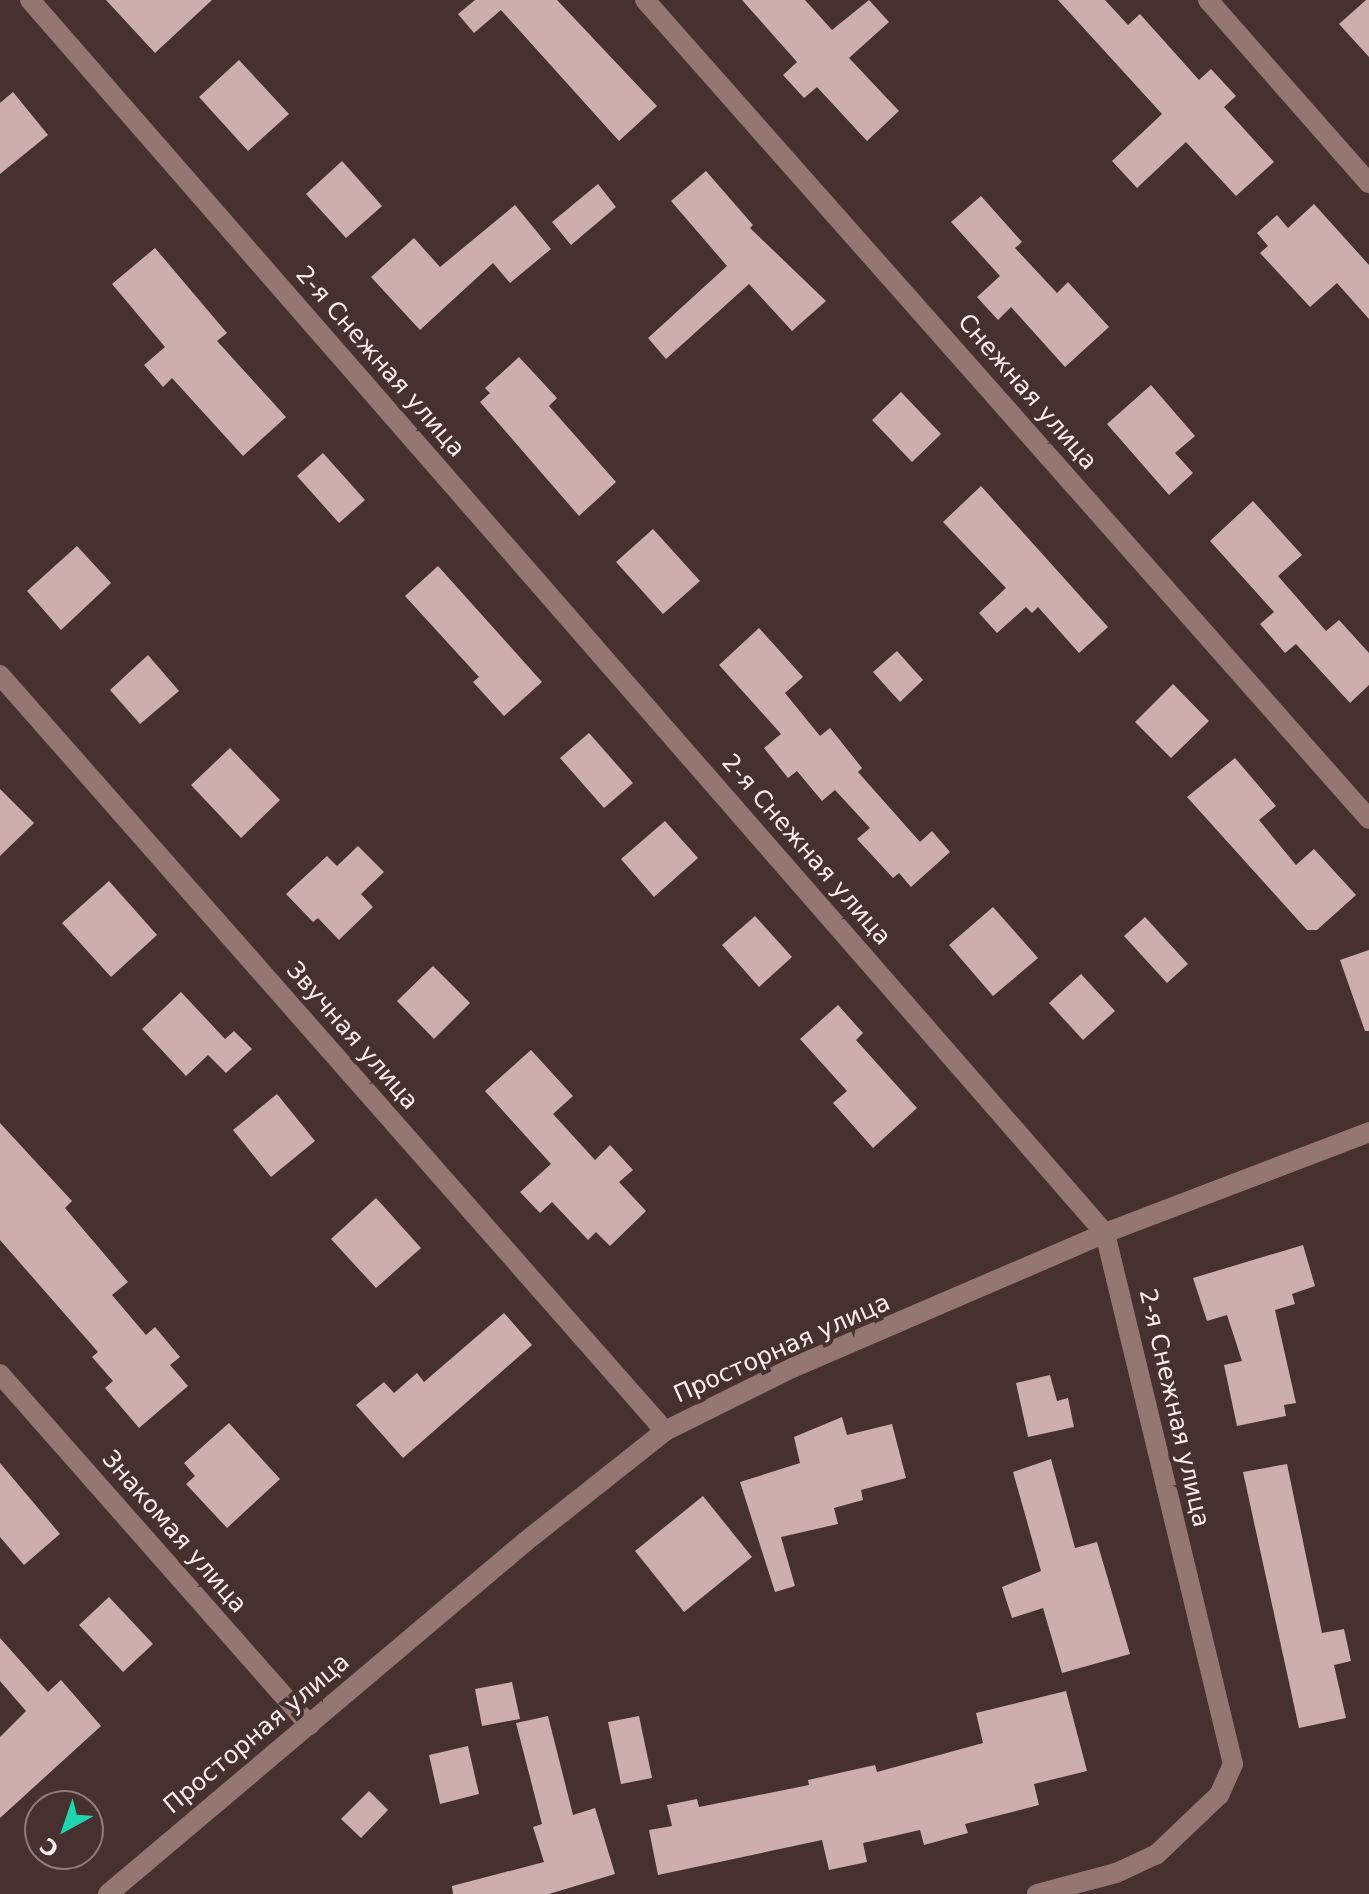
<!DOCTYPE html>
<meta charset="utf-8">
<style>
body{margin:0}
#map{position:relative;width:1369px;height:1894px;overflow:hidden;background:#47312f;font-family:"DejaVu Sans",sans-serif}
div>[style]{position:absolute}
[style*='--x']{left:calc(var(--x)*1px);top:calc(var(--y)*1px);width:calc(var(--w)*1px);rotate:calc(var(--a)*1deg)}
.building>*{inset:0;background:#ccafad}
.minor>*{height:20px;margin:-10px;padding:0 10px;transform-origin:10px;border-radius:10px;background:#947673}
span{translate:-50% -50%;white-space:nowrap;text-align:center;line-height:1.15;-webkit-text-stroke:8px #47312f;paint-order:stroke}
.street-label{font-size:24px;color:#fcedec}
.north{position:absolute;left:24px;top:1790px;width:80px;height:80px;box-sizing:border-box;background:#47312f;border:2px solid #8f7c7b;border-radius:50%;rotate:220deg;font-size:22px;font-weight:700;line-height:32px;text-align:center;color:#fcedec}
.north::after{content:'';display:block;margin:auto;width:28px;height:36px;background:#1fd5b0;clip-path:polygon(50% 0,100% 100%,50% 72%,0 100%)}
</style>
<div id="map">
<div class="building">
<i style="clip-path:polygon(106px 0,212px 0,155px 53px)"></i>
<i style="clip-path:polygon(475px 0,557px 0,657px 106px,619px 141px,501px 10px,474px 33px,458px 14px)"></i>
<i style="clip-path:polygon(742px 0,805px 0,832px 30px,869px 0,889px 22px,849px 58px,899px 111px,867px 141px,817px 87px,804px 98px,783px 75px,797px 62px)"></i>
<i style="clip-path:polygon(1058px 0,1105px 0,1128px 25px,1140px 14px,1199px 80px,1211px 69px,1236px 96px,1224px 107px,1274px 162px,1236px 196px,1186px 142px,1137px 188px,1112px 161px,1162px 114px)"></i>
<i style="clip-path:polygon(1366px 0,1369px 0,1369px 57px,1339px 24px)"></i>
<i style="clip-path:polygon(239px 60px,289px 114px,248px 151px,199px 97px)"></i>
<i style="clip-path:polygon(13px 92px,48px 135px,0 174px,0 103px)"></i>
<i style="clip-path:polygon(342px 161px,382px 206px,346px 238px,306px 194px)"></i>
<i style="clip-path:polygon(706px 171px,753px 225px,750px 228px,826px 301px,792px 331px,749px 284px,666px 359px,648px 338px,727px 266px,671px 201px)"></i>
<i style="clip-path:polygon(598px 184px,616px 207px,571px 245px,552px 222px)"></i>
<i style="clip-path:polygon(981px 196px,1022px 242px,1015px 248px,1057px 293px,1068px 282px,1109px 327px,1065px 367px,1011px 307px,998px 320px,977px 297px,1000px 276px,951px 222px)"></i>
<i style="clip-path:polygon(1314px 204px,1369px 265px,1369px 319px,1337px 283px,1310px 307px,1260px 253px,1268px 246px,1257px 233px,1277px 215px,1288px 228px)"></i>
<i style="clip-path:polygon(515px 205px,551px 249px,510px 283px,493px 263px,420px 330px,371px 277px,414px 238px,440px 267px)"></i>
<i style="clip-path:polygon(155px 248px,227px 333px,217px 341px,286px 417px,243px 456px,172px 378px,163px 387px,144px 365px,165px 347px,112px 284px)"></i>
<i style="clip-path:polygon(519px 357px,557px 398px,549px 406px,616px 482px,579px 516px,480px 402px,490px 393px,485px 388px)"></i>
<i style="clip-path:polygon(1151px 385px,1195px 436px,1175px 453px,1193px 473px,1169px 495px,1107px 424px)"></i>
<i style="clip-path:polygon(901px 392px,941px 434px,912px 462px,872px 420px)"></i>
<i style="clip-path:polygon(323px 453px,365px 500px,339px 523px,297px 476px)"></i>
<i style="clip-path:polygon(981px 486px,1108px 627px,1079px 653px,1038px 607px,1032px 613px,1026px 607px,997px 633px,979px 613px,1006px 588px,943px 522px)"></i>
<i style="clip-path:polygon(1253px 501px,1302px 555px,1278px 576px,1326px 631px,1339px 620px,1369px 653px,1369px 685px,1350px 703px,1296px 644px,1285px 653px,1260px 624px,1274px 612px,1210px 541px)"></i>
<i style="clip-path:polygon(653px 529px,700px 581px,663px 614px,616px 562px)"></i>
<i style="clip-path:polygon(77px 546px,111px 583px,61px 630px,27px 591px)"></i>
<i style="clip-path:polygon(438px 566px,542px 682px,504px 716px,473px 682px,479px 677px,405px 596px)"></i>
<i style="clip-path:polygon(759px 628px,803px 677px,785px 693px,820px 736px,830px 728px,862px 768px,858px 772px,920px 842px,932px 831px,950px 852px,911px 887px,899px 873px,893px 878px,857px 839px,870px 828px,835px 790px,822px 801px,797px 771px,788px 778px,764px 748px,781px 734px,719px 665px)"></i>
<i style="clip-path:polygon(897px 651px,923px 680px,900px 702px,873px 672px)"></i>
<i style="clip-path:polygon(148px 655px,179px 691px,140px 724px,110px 690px)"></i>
<i style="clip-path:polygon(1173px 684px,1209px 721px,1171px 758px,1135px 722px)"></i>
<i style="clip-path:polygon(589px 733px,633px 783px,604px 808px,560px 758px)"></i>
<i style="clip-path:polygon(230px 748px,280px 800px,241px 838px,191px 785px)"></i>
<i style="clip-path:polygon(1235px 758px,1276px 806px,1259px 820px,1296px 865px,1314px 849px,1356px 895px,1317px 930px,1307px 930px,1187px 797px)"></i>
<i style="clip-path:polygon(0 789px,34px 823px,0 856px)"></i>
<i style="clip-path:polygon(665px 821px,698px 858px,654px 897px,621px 859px)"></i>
<i style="clip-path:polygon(358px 846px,384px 872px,361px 894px,373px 907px,339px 940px,318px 918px,313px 922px,286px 894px,327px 856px,337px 866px)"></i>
<i style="clip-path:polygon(109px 881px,157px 935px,111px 977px,62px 923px)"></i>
<i style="clip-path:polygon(993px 907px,1038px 958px,993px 996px,949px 945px)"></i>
<i style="clip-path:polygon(755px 916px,792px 957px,759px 987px,722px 945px)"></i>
<i style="clip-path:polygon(1145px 917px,1188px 964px,1167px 983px,1124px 936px)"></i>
<i style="clip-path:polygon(1369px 950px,1369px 1031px,1365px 1031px,1340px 960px)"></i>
<i style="clip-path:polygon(433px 966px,470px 1003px,434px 1039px,397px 1001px)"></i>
<i style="clip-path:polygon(1081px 974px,1115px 1011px,1083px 1040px,1049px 1003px)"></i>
<i style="clip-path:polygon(181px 992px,225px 1039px,234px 1031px,252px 1049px,226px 1073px,208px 1055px,186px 1076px,142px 1029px)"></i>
<i style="clip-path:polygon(838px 1005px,863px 1033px,856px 1040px,917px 1108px,873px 1148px,833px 1103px,847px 1091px,800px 1039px)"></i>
<i style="clip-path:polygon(531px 1050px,573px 1096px,553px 1114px,595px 1160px,610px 1145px,633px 1170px,619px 1182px,646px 1211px,610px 1246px,596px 1232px,588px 1240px,552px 1202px,540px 1213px,520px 1192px,551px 1164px,485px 1091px)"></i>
<i style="clip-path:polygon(277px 1094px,315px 1141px,271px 1177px,233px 1130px)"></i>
<i style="clip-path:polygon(0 1123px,72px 1201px,65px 1208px,128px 1282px,112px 1295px,146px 1335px,155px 1327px,180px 1357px,170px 1365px,188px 1386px,139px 1428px,105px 1388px,113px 1381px,92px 1357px,98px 1352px,0 1240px)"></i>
<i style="clip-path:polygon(376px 1198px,421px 1248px,376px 1288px,331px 1239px)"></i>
<i style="clip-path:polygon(1303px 1245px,1315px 1286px,1292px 1294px,1295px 1304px,1275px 1310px,1296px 1403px,1284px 1405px,1286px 1416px,1237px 1426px,1224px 1365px,1242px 1361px,1227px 1315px,1207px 1321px,1193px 1278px)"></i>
<i style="clip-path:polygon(504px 1313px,532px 1345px,403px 1458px,356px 1405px,384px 1382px,394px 1393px,417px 1373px,424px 1382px)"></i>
<i style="clip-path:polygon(1050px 1375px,1057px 1401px,1068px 1398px,1074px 1427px,1028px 1437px,1016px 1383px)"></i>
<i style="clip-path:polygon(842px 1417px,847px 1435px,892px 1424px,906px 1478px,861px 1490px,863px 1500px,834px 1508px,838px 1524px,781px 1537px,795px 1586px,775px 1592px,740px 1482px,800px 1463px,794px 1437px)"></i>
<i style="clip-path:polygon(229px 1423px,280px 1479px,227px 1528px,186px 1484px,195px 1476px,184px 1463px)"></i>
<i style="clip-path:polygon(1051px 1459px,1075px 1548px,1097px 1542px,1130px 1654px,1062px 1673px,1043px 1608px,1012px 1618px,1002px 1587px,1041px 1571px,1013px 1472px)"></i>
<i style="clip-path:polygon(0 1463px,60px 1534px,24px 1565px,0 1537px)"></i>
<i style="clip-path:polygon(1287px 1464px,1322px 1633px,1344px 1629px,1351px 1661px,1334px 1665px,1346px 1718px,1299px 1728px,1243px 1472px)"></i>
<i style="clip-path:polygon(703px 1496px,752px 1557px,684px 1612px,635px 1551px)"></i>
<i style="clip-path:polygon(109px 1597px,153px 1644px,123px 1672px,79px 1625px)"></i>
<i style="clip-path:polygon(0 1638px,48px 1692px,61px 1680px,101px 1726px,0 1818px,0 1737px,26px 1711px,0 1681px)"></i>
<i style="clip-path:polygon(512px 1682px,520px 1719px,482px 1726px,475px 1689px)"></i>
<i style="clip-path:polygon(1066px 1691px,1087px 1771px,1034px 1784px,1039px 1805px,965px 1824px,968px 1833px,924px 1845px,920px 1830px,863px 1843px,867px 1862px,829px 1870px,822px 1840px,658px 1875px,649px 1830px,672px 1826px,667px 1805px,697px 1799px,699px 1807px,809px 1785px,808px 1780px,875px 1765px,877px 1772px,983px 1743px,976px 1713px)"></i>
<i style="clip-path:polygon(548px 1716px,573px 1815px,595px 1808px,615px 1874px,549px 1894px,453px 1894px,452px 1886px,544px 1862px,533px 1827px,542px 1824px,516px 1723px)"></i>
<i style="clip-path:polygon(639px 1716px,652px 1778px,621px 1784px,608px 1722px)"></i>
<i style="clip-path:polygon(468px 1746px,479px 1794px,440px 1804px,429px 1755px)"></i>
<i style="clip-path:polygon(369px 1791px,388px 1810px,361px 1838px,341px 1819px)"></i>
</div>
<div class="minor">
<i style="--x:30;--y:0;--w:1636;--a:48.92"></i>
<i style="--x:1105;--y:1233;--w:546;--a:76.45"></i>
<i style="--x:1233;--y:1764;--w:34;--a:114"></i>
<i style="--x:1219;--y:1795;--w:86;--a:136.4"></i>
<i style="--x:1157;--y:1854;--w:45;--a:155.1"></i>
<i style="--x:1116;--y:1873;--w:82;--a:165.1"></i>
<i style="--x:645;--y:0;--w:1093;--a:48.52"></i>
<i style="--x:1208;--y:0;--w:244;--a:48.7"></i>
<i style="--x:0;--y:675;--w:1007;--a:48.66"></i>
<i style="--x:0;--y:1374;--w:468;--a:48.6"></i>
<i style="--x:108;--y:1894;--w:546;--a:-40.17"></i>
<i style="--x:525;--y:1542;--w:179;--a:-38.4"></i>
<i style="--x:665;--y:1431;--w:142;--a:-26.4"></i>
<i style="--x:792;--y:1368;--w:341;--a:-23.3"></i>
<i style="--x:1105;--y:1233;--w:283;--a:-20.9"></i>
</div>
<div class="street-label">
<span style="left:380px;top:362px;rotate:49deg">2-я Снежная улица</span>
<span style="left:1027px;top:392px;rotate:49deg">Снежная улица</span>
<span style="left:806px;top:850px;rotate:49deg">2-я Снежная улица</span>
<span style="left:352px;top:1036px;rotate:49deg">Звучная улица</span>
<span style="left:782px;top:1349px;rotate:-24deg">Просторная улица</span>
<span style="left:1174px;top:1408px;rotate:77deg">2-я Снежная улица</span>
<span style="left:174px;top:1532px;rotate:49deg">Знакомая улица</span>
<span style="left:257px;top:1734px;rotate:-40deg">Просторная улица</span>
</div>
<div class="north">С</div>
</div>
